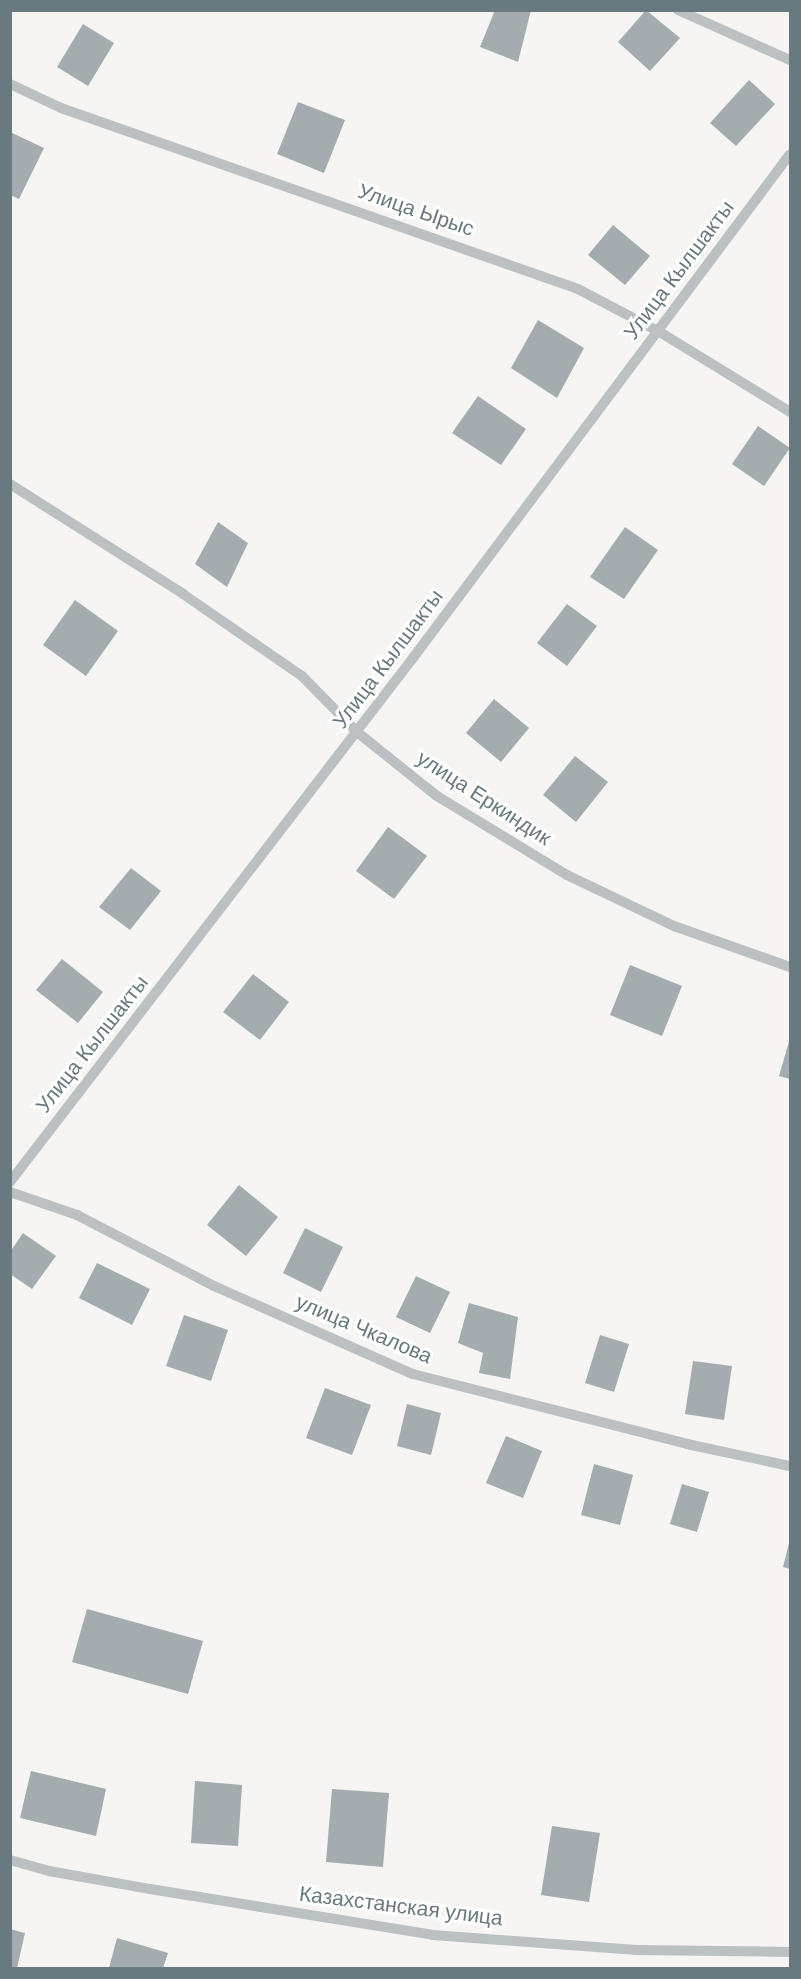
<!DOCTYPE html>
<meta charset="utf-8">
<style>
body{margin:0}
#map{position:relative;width:801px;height:1979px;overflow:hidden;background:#f6f5f3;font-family:"DM Sans",sans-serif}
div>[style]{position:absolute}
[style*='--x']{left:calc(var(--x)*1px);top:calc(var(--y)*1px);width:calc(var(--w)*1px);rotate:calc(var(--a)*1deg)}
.building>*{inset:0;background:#a3acaf}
.minor>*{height:10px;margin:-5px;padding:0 5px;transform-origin:5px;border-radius:5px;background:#bbc0c2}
span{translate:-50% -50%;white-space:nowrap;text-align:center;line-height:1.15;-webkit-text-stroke:6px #fff;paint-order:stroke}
.street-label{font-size:21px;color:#697980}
.frame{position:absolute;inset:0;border:12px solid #697980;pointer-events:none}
</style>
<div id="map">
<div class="building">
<i style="clip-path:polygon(495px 10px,531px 10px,518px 62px,480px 47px)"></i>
<i style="clip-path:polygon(646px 10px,680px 38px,650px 71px,618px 42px)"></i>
<i style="clip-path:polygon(83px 24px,114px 43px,88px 86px,57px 67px)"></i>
<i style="clip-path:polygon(749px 80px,775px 104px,736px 146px,710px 123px)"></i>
<i style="clip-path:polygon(298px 102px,345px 120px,324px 173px,277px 154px)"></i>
<i style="clip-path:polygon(10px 132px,44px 148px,19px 199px,10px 195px)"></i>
<i style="clip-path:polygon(613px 225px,650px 256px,625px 285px,588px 255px)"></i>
<i style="clip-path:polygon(538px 320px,584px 348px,557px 398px,511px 368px)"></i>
<i style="clip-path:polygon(478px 396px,526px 429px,501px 465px,452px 433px)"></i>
<i style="clip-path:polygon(758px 426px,790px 448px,764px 486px,732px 464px)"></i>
<i style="clip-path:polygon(218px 522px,248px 543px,227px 587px,195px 564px)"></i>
<i style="clip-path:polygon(625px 527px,658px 550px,624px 599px,590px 577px)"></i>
<i style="clip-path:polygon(75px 600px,118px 631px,86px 676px,43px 645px)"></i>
<i style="clip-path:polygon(567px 604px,597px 626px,567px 666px,537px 643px)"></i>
<i style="clip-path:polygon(494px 699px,529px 728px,501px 762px,466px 733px)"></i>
<i style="clip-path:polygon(575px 756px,608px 782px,576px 822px,543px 795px)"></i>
<i style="clip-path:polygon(388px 827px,427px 856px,394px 899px,356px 871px)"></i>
<i style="clip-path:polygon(131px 868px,161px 891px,130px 930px,99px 907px)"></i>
<i style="clip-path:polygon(62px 959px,103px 992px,78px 1023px,36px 990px)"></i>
<i style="clip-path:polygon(630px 965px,682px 986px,662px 1036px,610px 1015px)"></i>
<i style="clip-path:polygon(253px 974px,289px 1002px,260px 1040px,223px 1012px)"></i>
<i style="clip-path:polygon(790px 1038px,790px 1079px,779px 1076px)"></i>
<i style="clip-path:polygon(239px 1185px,278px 1217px,246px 1256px,207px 1225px)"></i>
<i style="clip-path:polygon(305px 1228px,343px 1247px,321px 1292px,283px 1273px)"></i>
<i style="clip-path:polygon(23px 1233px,56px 1256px,32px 1289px,10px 1274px,10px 1252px)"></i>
<i style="clip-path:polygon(97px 1263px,150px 1289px,132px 1325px,79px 1298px)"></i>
<i style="clip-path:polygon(416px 1276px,450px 1292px,430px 1333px,396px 1317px)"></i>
<i style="clip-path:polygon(469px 1303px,518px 1317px,510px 1379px,479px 1373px,483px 1353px,458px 1343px)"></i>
<i style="clip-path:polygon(184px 1315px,228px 1330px,211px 1381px,166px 1366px)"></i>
<i style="clip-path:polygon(600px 1335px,629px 1344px,614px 1392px,585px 1383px)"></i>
<i style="clip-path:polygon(693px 1361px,732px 1366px,724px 1420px,685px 1414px)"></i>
<i style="clip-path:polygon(325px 1388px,371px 1405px,352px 1455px,306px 1438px)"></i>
<i style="clip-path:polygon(407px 1404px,441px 1413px,431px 1455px,397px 1446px)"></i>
<i style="clip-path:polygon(506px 1436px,542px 1451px,523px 1498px,486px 1483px)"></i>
<i style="clip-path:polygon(594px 1464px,633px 1475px,620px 1525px,581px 1515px)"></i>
<i style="clip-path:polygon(682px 1484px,709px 1492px,697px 1532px,670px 1524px)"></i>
<i style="clip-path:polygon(790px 1539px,790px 1569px,783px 1567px)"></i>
<i style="clip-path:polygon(87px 1609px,203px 1641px,188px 1694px,72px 1662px)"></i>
<i style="clip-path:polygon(31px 1771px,106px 1789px,96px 1836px,20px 1818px)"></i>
<i style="clip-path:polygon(195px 1781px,242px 1785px,238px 1846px,191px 1843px)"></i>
<i style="clip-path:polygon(332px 1789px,389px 1793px,383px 1867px,326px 1862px)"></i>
<i style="clip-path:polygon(552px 1826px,600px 1833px,589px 1902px,541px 1895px)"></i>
<i style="clip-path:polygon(10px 1929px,25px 1933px,17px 1968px,10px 1967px)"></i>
<i style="clip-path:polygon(117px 1938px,168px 1953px,163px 1968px,109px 1968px)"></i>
</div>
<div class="minor">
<i style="--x:678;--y:10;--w:123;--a:24.1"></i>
<i style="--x:10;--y:84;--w:56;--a:25.2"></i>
<i style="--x:61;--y:108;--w:548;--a:19.29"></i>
<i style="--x:578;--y:289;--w:90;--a:27.7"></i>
<i style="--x:658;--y:331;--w:155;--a:31.5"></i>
<i style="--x:10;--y:484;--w:205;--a:32.4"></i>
<i style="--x:183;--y:594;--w:145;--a:34.6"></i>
<i style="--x:302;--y:676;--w:78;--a:45.5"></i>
<i style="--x:357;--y:732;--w:102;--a:38.7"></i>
<i style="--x:437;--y:796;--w:152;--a:31.3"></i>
<i style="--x:567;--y:875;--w:119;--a:25.5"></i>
<i style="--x:674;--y:926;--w:123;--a:19.5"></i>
<i style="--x:10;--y:1182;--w:661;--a:-52.44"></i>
<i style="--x:413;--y:658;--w:629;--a:-53.2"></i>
<i style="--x:10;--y:1192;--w:71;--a:18.9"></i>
<i style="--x:77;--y:1215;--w:154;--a:27.4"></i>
<i style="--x:214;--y:1286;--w:218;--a:23.9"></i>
<i style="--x:413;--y:1374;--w:283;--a:14.3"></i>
<i style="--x:687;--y:1444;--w:105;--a:12.1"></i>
<i style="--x:10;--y:1860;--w:41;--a:15.8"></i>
<i style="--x:49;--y:1871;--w:103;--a:10.1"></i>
<i style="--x:150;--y:1889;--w:287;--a:9.2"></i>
<i style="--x:433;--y:1935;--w:204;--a:4.2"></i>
<i style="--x:636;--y:1950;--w:154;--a:0.7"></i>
</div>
<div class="street-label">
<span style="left:416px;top:210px;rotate:19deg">Улица Ырыс</span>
<span style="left:679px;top:270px;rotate:-53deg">Улица Кылшакты</span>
<span style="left:388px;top:659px;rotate:-53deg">Улица Кылшакты</span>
<span style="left:484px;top:798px;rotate:33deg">улица Еркиндик</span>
<span style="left:92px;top:1044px;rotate:-52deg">Улица Кылшакты</span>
<span style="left:364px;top:1329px;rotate:23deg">улица Чкалова</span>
<span style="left:401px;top:1906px;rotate:7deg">Казахстанская улица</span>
</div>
<div class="frame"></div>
</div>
